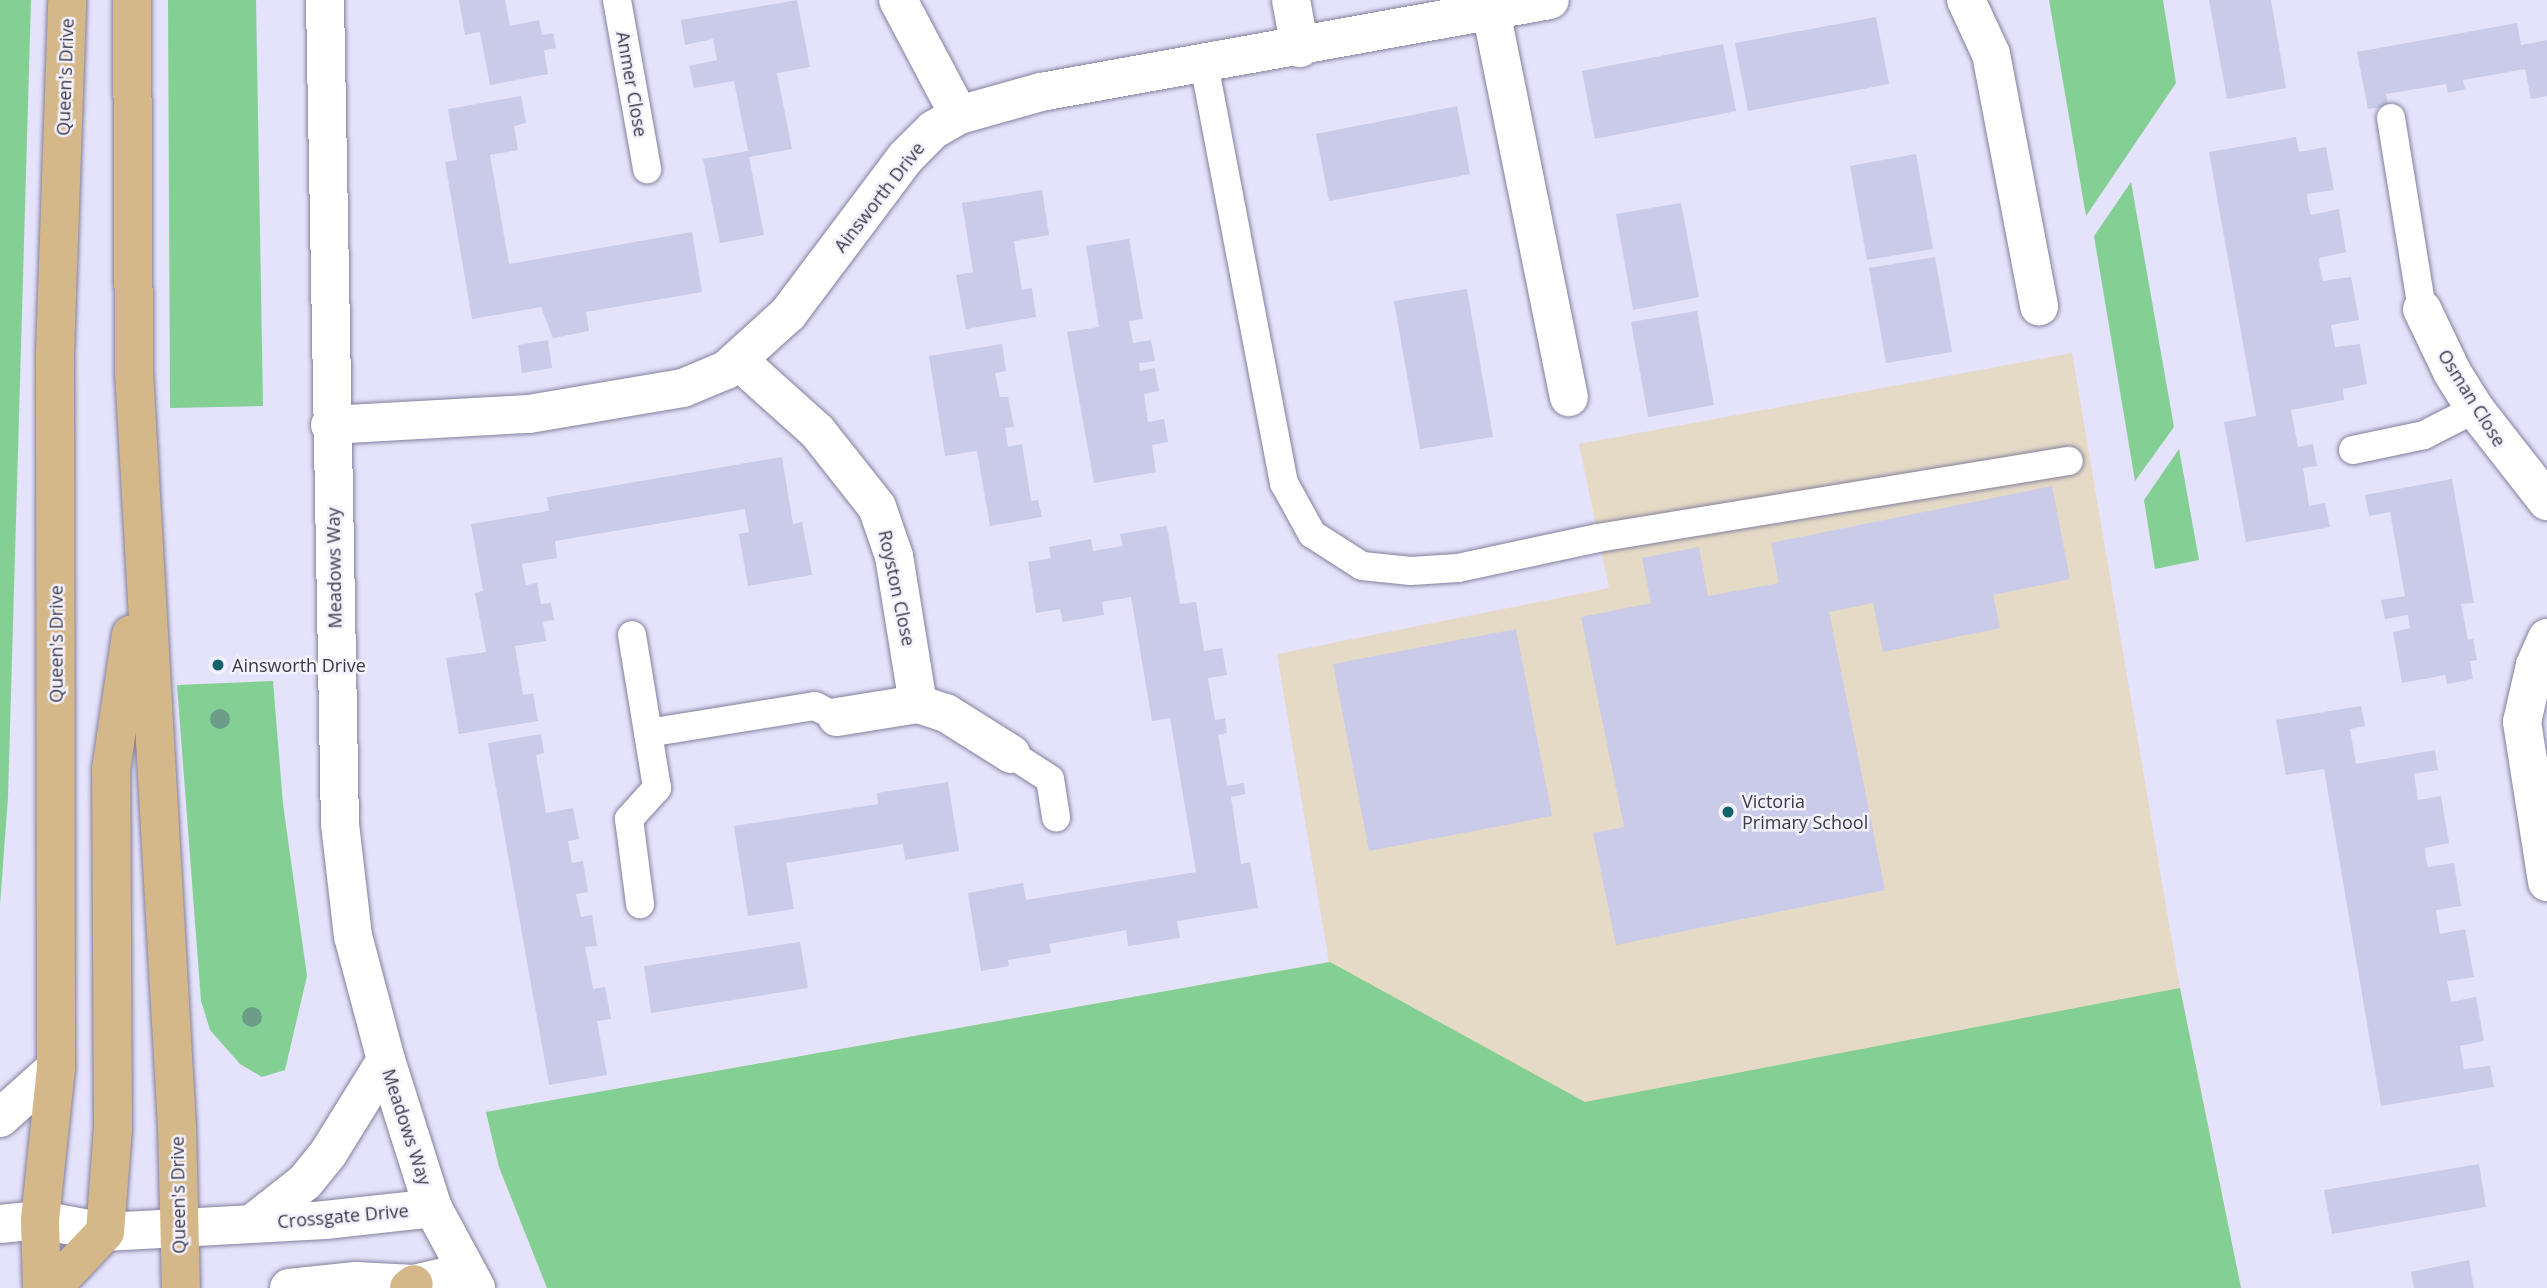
<!DOCTYPE html>
<style>
body{margin:0}
#map{position:relative;width:2547px;height:1288px;overflow:hidden;background:#e5e2fb;font-family:"Open Sans",sans-serif}
div>[style]{position:absolute}
[style*='--x']{left:calc(var(--x)*1px);top:calc(var(--y)*1px);width:calc(var(--w)*1px);rotate:calc(var(--a)*1deg)}
.education>*{inset:0;background:#e5dac6}
.green>*{inset:0;background:#84cf93}
.building>*{inset:0;background:#c9cbe9}
.roads{filter:drop-shadow(0 0 2px #84809c) drop-shadow(0 0 2px #84809c)}
.lane>*{height:28px;margin:-14px;padding:0 14px;transform-origin:14px;border-radius:14px;background:#fff}
.street>*{height:38px;margin:-19px;padding:0 19px;transform-origin:19px;border-radius:19px;background:#fff}
.secondary>*{height:38px;margin:-19px;padding:0 19px;transform-origin:19px;border-radius:19px;background:#fff}
.primary>*{height:38px;margin:-19px;padding:0 19px;transform-origin:19px;border-radius:19px;background:#d5b88a}
.trees>*{width:20px;height:20px;margin:-10px;border-radius:50%;background:#6c9d89}
.dots>*{width:19px;height:19px;translate:-50% -50%;box-sizing:border-box;border:4px solid #f2f1fd;border-radius:50%}
span{translate:-50% -50%;white-space:nowrap;text-align:center;line-height:1.15;-webkit-text-stroke:5px #f2f1fd;paint-order:stroke}
.street-label{font-size:18px;color:#3a3945}
.poi-label{font-size:18px;color:#3a3945}
.left{translate:0 -50%;text-align:left}
</style>
<div id="map">
<div class="education">
<i style="clip-path:polygon(2072px 353px,2180px 988px,2241px 1288px,547px 1288px,499px 1167px,486px 1112px,1329px 962px,1277px 654px,1609px 588px,1579px 444px)"></i>
</div>
<div class="green">
<i style="clip-path:polygon(0 0,31px 0,8px 797px,0 905px)"></i>
<i style="clip-path:polygon(168px 0,256px 0,263px 406px,170px 408px)"></i>
<i style="clip-path:polygon(2049px 0,2163px 0,2176px 83px,2086px 216px)"></i>
<i style="clip-path:polygon(2131px 182px,2174px 427px,2135px 481px,2094px 236px)"></i>
<i style="clip-path:polygon(2179px 449px,2199px 560px,2155px 569px,2144px 500px)"></i>
<i style="clip-path:polygon(273px 681px,283px 804px,307px 976px,285px 1070px,262px 1077px,240px 1064px,210px 1030px,201px 1001px,177px 685px)"></i>
<i style="clip-path:polygon(1330px 962px,1585px 1102px,2180px 988px,2241px 1288px,547px 1288px,499px 1167px,486px 1112px)"></i>
</div>
<div class="building">
<i style="clip-path:polygon(459px 0,505px 0,510px 26px,539px 20px,542px 35px,553px 33px,556px 48px,544px 50px,548px 74px,490px 85px,480px 32px,465px 35px)"></i>
<i style="clip-path:polygon(797px 0,810px 67px,777px 73px,792px 149px,749px 157px,764px 235px,720px 243px,703px 159px,748px 151px,734px 81px,694px 88px,689px 66px,717px 60px,713px 39px,685px 45px,681px 20px)"></i>
<i style="clip-path:polygon(2209px 0,2271px 0,2286px 88px,2227px 99px)"></i>
<i style="clip-path:polygon(1876px 17px,1889px 84px,1748px 111px,1735px 43px)"></i>
<i style="clip-path:polygon(2517px 23px,2521px 45px,2547px 40px,2547px 96px,2531px 99px,2525px 69px,2463px 80px,2465px 89px,2448px 93px,2446px 84px,2386px 94px,2388px 106px,2368px 109px,2357px 52px)"></i>
<i style="clip-path:polygon(1723px 44px,1736px 111px,1595px 139px,1582px 71px)"></i>
<i style="clip-path:polygon(521px 96px,526px 123px,514px 126px,518px 150px,490px 155px,509px 264px,692px 232px,702px 292px,586px 312px,589px 331px,553px 338px,541px 307px,472px 319px,445px 162px,457px 160px,448px 109px)"></i>
<i style="clip-path:polygon(1457px 106px,1470px 174px,1329px 201px,1316px 134px)"></i>
<i style="clip-path:polygon(2296px 137px,2299px 152px,2326px 147px,2334px 190px,2307px 194px,2308px 205px,2311px 215px,2339px 209px,2346px 252px,2319px 258px,2320px 269px,2323px 281px,2351px 277px,2359px 320px,2331px 325px,2335px 347px,2360px 344px,2367px 384px,2343px 389px,2344px 400px,2291px 410px,2298px 447px,2313px 444px,2317px 466px,2303px 468px,2309px 506px,2325px 503px,2330px 527px,2246px 542px,2224px 422px,2256px 416px,2209px 152px)"></i>
<i style="clip-path:polygon(1916px 154px,1933px 249px,1867px 260px,1850px 166px)"></i>
<i style="clip-path:polygon(1042px 190px,1049px 235px,1014px 241px,1022px 290px,1032px 288px,1036px 317px,966px 329px,956px 275px,973px 272px,962px 203px)"></i>
<i style="clip-path:polygon(1681px 203px,1699px 297px,1633px 310px,1616px 214px)"></i>
<i style="clip-path:polygon(1129px 239px,1143px 319px,1129px 321px,1133px 343px,1151px 340px,1155px 361px,1139px 363px,1140px 371px,1155px 368px,1159px 391px,1144px 394px,1148px 422px,1164px 419px,1168px 442px,1152px 445px,1156px 472px,1094px 483px,1067px 332px,1099px 327px,1086px 246px)"></i>
<i style="clip-path:polygon(1935px 257px,1952px 352px,1886px 363px,1869px 268px)"></i>
<i style="clip-path:polygon(1467px 289px,1493px 437px,1420px 449px,1394px 301px)"></i>
<i style="clip-path:polygon(1697px 311px,1714px 405px,1648px 417px,1631px 322px)"></i>
<i style="clip-path:polygon(548px 340px,552px 368px,522px 373px,518px 345px)"></i>
<i style="clip-path:polygon(1002px 344px,1006px 371px,995px 373px,1000px 397px,1008px 397px,1014px 427px,1005px 428px,1008px 447px,1022px 444px,1031px 501px,1038px 500px,1042px 517px,990px 526px,977px 451px,945px 456px,929px 356px)"></i>
<i style="clip-path:polygon(782px 457px,793px 524px,802px 522px,812px 575px,748px 586px,739px 534px,749px 532px,745px 509px,555px 541px,557px 558px,522px 564px,526px 585px,537px 583px,541px 604px,551px 603px,554px 620px,543px 622px,546px 641px,515px 646px,523px 695px,533px 693px,538px 721px,459px 734px,446px 658px,486px 652px,475px 593px,483px 591px,471px 524px,549px 511px,547px 497px)"></i>
<i style="clip-path:polygon(2452px 479px,2474px 603px,2461px 604px,2468px 640px,2473px 639px,2477px 660px,2470px 661px,2473px 679px,2447px 684px,2445px 675px,2402px 683px,2393px 632px,2410px 628px,2408px 615px,2385px 619px,2381px 600px,2405px 596px,2390px 512px,2369px 516px,2365px 495px)"></i>
<i style="clip-path:polygon(2052px 486px,2070px 579px,1993px 595px,2000px 628px,1883px 652px,1873px 603px,1829px 612px,1885px 890px,1616px 945px,1593px 833px,1624px 827px,1581px 617px,1651px 603px,1642px 558px,1699px 547px,1708px 596px,1779px 583px,1771px 543px)"></i>
<i style="clip-path:polygon(1167px 526px,1180px 604px,1196px 602px,1204px 651px,1222px 648px,1227px 675px,1208px 678px,1215px 720px,1225px 718px,1227px 733px,1218px 735px,1227px 786px,1244px 783px,1245px 794px,1231px 797px,1241px 864px,1250px 862px,1258px 908px,1177px 921px,1180px 938px,1128px 946px,1126px 930px,1049px 944px,1051px 953px,1008px 960px,1009px 966px,981px 971px,968px 893px,1023px 883px,1026px 900px,1196px 872px,1170px 718px,1152px 721px,1131px 597px,1102px 602px,1104px 615px,1063px 622px,1060px 609px,1036px 613px,1028px 562px,1051px 558px,1049px 547px,1091px 539px,1093px 551px,1123px 546px,1120px 534px)"></i>
<i style="clip-path:polygon(1516px 629px,1552px 816px,1369px 851px,1333px 664px)"></i>
<i style="clip-path:polygon(2361px 706px,2365px 726px,2350px 729px,2356px 764px,2435px 750px,2438px 770px,2414px 774px,2418px 800px,2441px 796px,2449px 843px,2425px 848px,2426px 858px,2428px 867px,2454px 863px,2461px 906px,2436px 910px,2438px 923px,2440px 934px,2465px 929px,2474px 977px,2447px 981px,2451px 1002px,2476px 997px,2484px 1041px,2460px 1046px,2464px 1069px,2490px 1066px,2494px 1087px,2381px 1106px,2324px 769px,2286px 775px,2276px 720px)"></i>
<i style="clip-path:polygon(541px 734px,544px 753px,536px 755px,546px 813px,573px 808px,579px 839px,568px 841px,572px 863px,583px 861px,588px 892px,576px 894px,581px 917px,592px 915px,597px 946px,585px 947px,593px 989px,605px 987px,611px 1019px,597px 1021px,607px 1075px,549px 1085px,488px 743px)"></i>
<i style="clip-path:polygon(948px 782px,959px 851px,905px 860px,903px 844px,786px 863px,794px 909px,748px 916px,734px 826px,878px 804px,877px 793px)"></i>
<i style="clip-path:polygon(800px 942px,808px 988px,651px 1013px,644px 966px)"></i>
<i style="clip-path:polygon(2479px 1164px,2486px 1207px,2332px 1234px,2324px 1190px)"></i>
<i style="clip-path:polygon(2469px 1260px,2474px 1288px,2414px 1288px,2411px 1272px)"></i>
</div>
<div class="roads">
<div class="lane">
<i style="--x:617;--y:0;--w:172;--a:79.9"></i>
<i style="--x:1204;--y:64;--w:427;--a:79.2"></i>
<i style="--x:1284;--y:483;--w:58;--a:61.2"></i>
<i style="--x:1312;--y:534;--w:59;--a:32.6"></i>
<i style="--x:1362;--y:566;--w:49;--a:5.8"></i>
<i style="--x:1411;--y:571;--w:47;--a:-3.7"></i>
<i style="--x:1458;--y:568;--w:143;--a:-12.1"></i>
<i style="--x:1598;--y:538;--w:477;--a:-9.3"></i>
<i style="--x:2391;--y:118;--w:193;--a:80.8"></i>
<i style="--x:2353;--y:450;--w:73;--a:-11.9"></i>
<i style="--x:2424;--y:435;--w:57;--a:-27"></i>
<i style="--x:632;--y:635;--w:155;--a:80.7"></i>
<i style="--x:657;--y:788;--w:42;--a:132.1"></i>
<i style="--x:629;--y:819;--w:86;--a:82.6"></i>
<i style="--x:648;--y:733;--w:169;--a:-9.2"></i>
<i style="--x:815;--y:706;--w:25;--a:27"></i>
<i style="--x:1011;--y:754;--w:46;--a:32.7"></i>
<i style="--x:1050;--y:779;--w:39;--a:81"></i>
</div>
<div class="street">
<i style="--x:898;--y:0;--w:130;--a:62.1"></i>
<i style="--x:1291;--y:0;--w:49;--a:79.4"></i>
<i style="--x:1966;--y:0;--w:60;--a:65.2"></i>
<i style="--x:1991;--y:54;--w:257;--a:79.2"></i>
<i style="--x:1491;--y:11;--w:394;--a:78.6"></i>
<i style="--x:2422;--y:309;--w:70;--a:64.5"></i>
<i style="--x:2452;--y:372;--w:44;--a:58.1"></i>
<i style="--x:2475;--y:409;--w:117;--a:52"></i>
<i style="--x:740;--y:362;--w:103;--a:41.9"></i>
<i style="--x:817;--y:431;--w:97;--a:51.7"></i>
<i style="--x:877;--y:507;--w:52;--a:70.9"></i>
<i style="--x:894;--y:556;--w:150;--a:80.8"></i>
<i style="--x:918;--y:704;--w:29;--a:18"></i>
<i style="--x:946;--y:713;--w:77;--a:32.2"></i>
<i style="--x:330;--y:425;--w:199;--a:-3.2"></i>
<i style="--x:529;--y:414;--w:156;--a:-9.6"></i>
<i style="--x:683;--y:388;--w:47;--a:-22.7"></i>
<i style="--x:726;--y:370;--w:84;--a:-42.1"></i>
<i style="--x:788;--y:314;--w:196;--a:-53.1"></i>
<i style="--x:906;--y:157;--w:38;--a:-45"></i>
<i style="--x:933;--y:130;--w:30;--a:-30"></i>
<i style="--x:959;--y:115;--w:85;--a:-15.7"></i>
<i style="--x:1041;--y:92;--w:517;--a:-10.25"></i>
<i style="--x:2547;--y:638;--w:30;--a:114"></i>
<i style="--x:2535;--y:665;--w:58;--a:102.8"></i>
<i style="--x:2522;--y:722;--w:162;--a:81.1"></i>
<i style="--x:837;--y:717;--w:82;--a:-9.1"></i>
<i style="--x:0;--y:1118;--w:75;--a:-41.8"></i>
<i style="--x:253;--y:1223;--w:66;--a:-38.3"></i>
<i style="--x:305;--y:1182;--w:38;--a:-51"></i>
<i style="--x:329;--y:1152;--w:108;--a:-58.2"></i>
<i style="--x:0;--y:1224;--w:40;--a:-5.7"></i>
<i style="--x:40;--y:1220;--w:66;--a:10.5"></i>
<i style="--x:105;--y:1232;--w:220;--a:-3.1"></i>
<i style="--x:325;--y:1220;--w:109;--a:-6.3"></i>
<i style="--x:289;--y:1288;--w:67;--a:-6"></i>
<i style="--x:356;--y:1281;--w:58;--a:3"></i>
<i style="--x:414;--y:1284;--w:53;--a:-13"></i>
</div>
<div class="secondary">
<i style="--x:325;--y:0;--w:824;--a:88.96"></i>
<i style="--x:340;--y:824;--w:113;--a:83.4"></i>
<i style="--x:353;--y:936;--w:128;--a:75.1"></i>
<i style="--x:386;--y:1060;--w:155;--a:72.4"></i>
<i style="--x:433;--y:1208;--w:91;--a:61.7"></i>
</div>
<div class="primary">
<i style="--x:132;--y:0;--w:372;--a:89.7"></i>
<i style="--x:134;--y:372;--w:756;--a:86.74"></i>
<i style="--x:177;--y:1127;--w:161;--a:88.6"></i>
<i style="--x:42;--y:1288;--w:68;--a:-91.7"></i>
<i style="--x:40;--y:1220;--w:153;--a:-84"></i>
<i style="--x:56;--y:1068;--w:716;--a:-90.08"></i>
<i style="--x:55;--y:352;--w:352;--a:-88"></i>
<i style="--x:52;--y:1288;--w:77;--a:-46.6"></i>
<i style="--x:105;--y:1232;--w:103;--a:-85.6"></i>
<i style="--x:113;--y:1129;--w:359;--a:-90.3"></i>
<i style="--x:111;--y:770;--w:137;--a:-81.6"></i>
<i style="--x:409;--y:1288;--w:6;--a:-39"></i>
</div>
</div>
<div class="trees">
<i style="left:220px;top:719px"></i>
<i style="left:252px;top:1017px"></i>
</div>
<div class="dots">
<i style="left:218px;top:665px;background:#14626b"></i>
<i style="left:1728px;top:812px;background:#14626b"></i>
</div>
<div class="street-label">
<span style="left:65px;top:77px;rotate:-88deg">Queen's Drive</span>
<span style="left:632px;top:84px;rotate:80deg">Anmer Close</span>
<span style="left:879px;top:197px;rotate:-52deg">Ainsworth Drive</span>
<span style="left:2472px;top:398px;rotate:58deg">Osman Close</span>
<span style="left:334px;top:568px;rotate:-91deg">Meadows Way</span>
<span style="left:897px;top:588px;rotate:78deg">Royston Close</span>
<span style="left:56px;top:644px;rotate:-90deg">Queen's Drive</span>
<span style="left:407px;top:1127px;rotate:72deg">Meadows Way</span>
<span style="left:178px;top:1195px;rotate:-91deg">Queen's Drive</span>
<span style="left:343px;top:1216px;rotate:-5deg">Crossgate Drive</span>
</div>
<div class="poi-label">
<span class="left" style="left:232px;top:665px">Ainsworth Drive</span>
<span class="left" style="left:1742px;top:812px">Victoria<br>Primary School</span>
</div>
</div>
